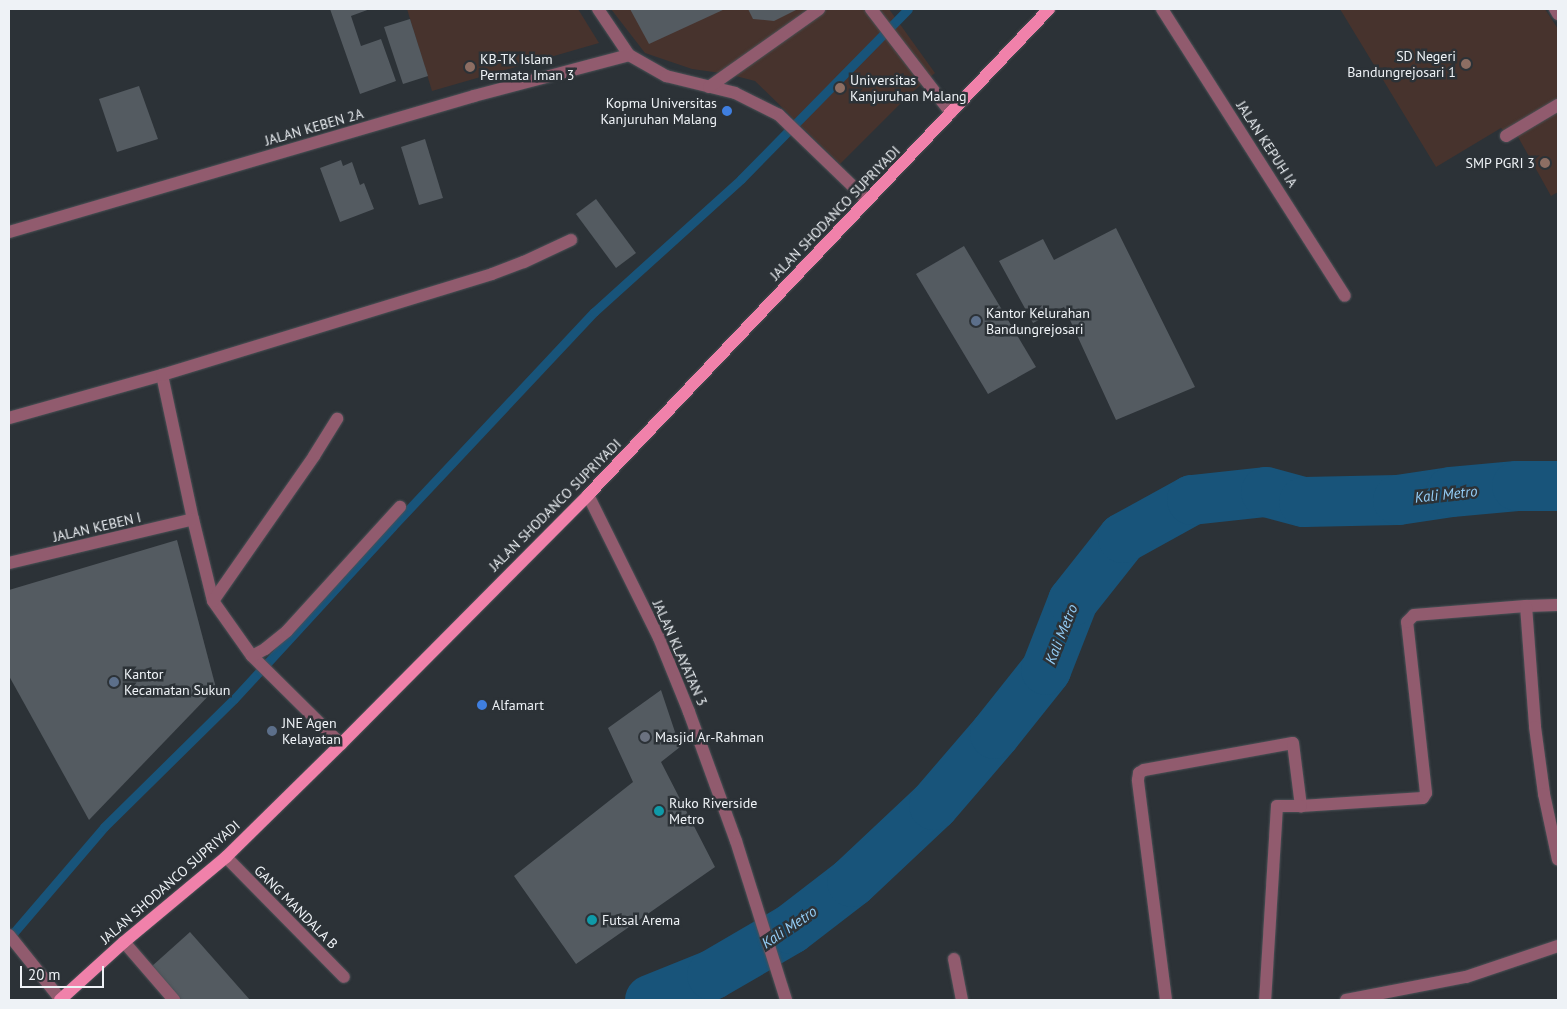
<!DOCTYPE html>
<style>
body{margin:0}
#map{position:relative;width:1567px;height:1009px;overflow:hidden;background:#2c3237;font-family:"PT Sans",sans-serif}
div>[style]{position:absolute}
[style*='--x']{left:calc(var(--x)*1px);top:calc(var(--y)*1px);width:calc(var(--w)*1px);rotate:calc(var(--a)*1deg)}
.education>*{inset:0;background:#47332d}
.stream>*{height:9px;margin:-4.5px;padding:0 4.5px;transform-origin:4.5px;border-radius:4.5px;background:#18547a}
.river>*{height:50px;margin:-25px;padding:0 25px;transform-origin:25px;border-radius:25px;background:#18547a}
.building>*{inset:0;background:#545b61}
.roads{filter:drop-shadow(0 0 1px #4b5156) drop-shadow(0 0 1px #4b5156)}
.minor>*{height:12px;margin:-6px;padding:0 6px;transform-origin:6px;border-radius:6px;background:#915b6e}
.major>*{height:12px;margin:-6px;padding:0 6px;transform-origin:6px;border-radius:6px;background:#f081aa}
.dots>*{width:14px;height:14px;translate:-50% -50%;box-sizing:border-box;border:2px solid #2c3237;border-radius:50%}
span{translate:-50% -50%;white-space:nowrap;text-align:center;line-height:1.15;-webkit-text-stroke:5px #2c3237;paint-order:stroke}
.poi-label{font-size:14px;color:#eef2f6}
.right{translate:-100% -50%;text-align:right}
.left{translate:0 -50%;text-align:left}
.street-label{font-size:14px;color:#eef2f6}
.water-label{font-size:15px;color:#94cdf6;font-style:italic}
.frame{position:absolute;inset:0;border:10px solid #eef2f6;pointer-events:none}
.scale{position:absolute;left:20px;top:966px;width:84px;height:22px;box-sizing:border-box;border:2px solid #eef2f6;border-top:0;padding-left:6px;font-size:15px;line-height:18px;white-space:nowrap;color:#eef2f6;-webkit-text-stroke:4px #2c3237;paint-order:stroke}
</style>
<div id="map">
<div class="education">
<i style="clip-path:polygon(407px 9px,578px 9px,599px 43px,432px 91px)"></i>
<i style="clip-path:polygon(611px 9px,889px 9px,935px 73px,908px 96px,840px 164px,755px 81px,728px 74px,692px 69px,645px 53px)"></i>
<i style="clip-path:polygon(1340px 9px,1545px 9px,1558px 29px,1558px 99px,1505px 132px,1501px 128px,1436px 167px)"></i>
<i style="clip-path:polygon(1558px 111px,1558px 192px,1551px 196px,1517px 135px)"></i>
</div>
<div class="stream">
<i style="--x:9;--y:938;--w:146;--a:-49.4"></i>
<i style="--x:104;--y:827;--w:182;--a:-44.6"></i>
<i style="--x:234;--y:699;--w:234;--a:-47.4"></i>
<i style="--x:392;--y:527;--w:295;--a:-46.8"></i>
<i style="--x:594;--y:312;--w:198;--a:-42.1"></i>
<i style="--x:741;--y:179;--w:238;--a:-45.5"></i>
</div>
<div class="river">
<i style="--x:650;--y:1000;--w:67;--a:-22"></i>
<i style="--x:712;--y:975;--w:91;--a:-30.2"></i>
<i style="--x:791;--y:929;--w:77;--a:-37.6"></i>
<i style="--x:852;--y:882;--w:112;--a:-43.2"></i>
<i style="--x:934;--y:805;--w:94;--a:-49.3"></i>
<i style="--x:995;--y:734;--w:82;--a:-51.4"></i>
<i style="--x:1046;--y:670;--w:74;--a:-68.6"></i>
<i style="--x:1073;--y:601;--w:80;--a:-51.6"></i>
<i style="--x:1123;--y:538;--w:79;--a:-28.8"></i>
<i style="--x:1192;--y:500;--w:74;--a:-6.2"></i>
<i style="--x:1266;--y:492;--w:39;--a:15"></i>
<i style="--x:1304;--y:502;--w:94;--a:-1.2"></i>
<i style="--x:1398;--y:500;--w:54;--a:-8.6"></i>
<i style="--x:1451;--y:492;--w:66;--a:-5.2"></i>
<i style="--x:1517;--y:486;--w:41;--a:0"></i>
</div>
<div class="building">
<i style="clip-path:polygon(330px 9px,370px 9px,351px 16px,361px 46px,381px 39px,396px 81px,360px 94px)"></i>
<i style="clip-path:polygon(630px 9px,725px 9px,649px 44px)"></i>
<i style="clip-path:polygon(748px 9px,798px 9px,774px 21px,753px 19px)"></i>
<i style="clip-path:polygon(410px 19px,428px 76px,403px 84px,384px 27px)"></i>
<i style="clip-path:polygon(139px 86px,158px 139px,117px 152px,99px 99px)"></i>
<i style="clip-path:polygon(425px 139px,443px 198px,419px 205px,401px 147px)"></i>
<i style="clip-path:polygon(341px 160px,343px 166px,352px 162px,360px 185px,364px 183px,374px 209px,340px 222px,320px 168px)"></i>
<i style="clip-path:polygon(596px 199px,636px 253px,616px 268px,576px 214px)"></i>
<i style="clip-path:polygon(1116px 228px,1195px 387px,1116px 420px,1064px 307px,1033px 323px,999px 261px,1043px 239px,1054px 260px)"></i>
<i style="clip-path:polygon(964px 246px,1036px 367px,988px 394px,916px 274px)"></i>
<i style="clip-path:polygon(177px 540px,216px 688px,89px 820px,9px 676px,9px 590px)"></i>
<i style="clip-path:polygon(661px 690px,680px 747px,661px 762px,715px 867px,576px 964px,514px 876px,633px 782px,608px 728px)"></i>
<i style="clip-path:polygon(190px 932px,250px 1000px,179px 1000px,151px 967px)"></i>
</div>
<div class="roads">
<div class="minor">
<i style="--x:598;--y:9;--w:55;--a:56"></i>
<i style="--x:629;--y:55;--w:43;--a:29.6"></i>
<i style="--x:666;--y:76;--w:71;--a:13.8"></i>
<i style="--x:735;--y:93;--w:49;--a:26.6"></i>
<i style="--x:779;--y:115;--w:122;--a:44"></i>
<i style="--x:871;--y:9;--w:131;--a:52.4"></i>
<i style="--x:1162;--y:9;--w:340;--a:57.5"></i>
<i style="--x:1555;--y:9;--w:6;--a:59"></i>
<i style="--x:709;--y:87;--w:135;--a:-35.3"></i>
<i style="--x:1506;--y:136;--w:61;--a:-30.8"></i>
<i style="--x:9;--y:232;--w:484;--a:-16.3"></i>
<i style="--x:474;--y:96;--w:160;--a:-14.8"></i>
<i style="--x:162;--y:375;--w:147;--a:77.9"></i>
<i style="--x:193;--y:519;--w:84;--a:76.3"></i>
<i style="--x:213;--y:601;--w:67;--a:54.7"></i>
<i style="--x:252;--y:656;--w:125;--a:44.7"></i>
<i style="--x:9;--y:418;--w:159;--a:-15.7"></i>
<i style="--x:162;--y:375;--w:345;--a:-17"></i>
<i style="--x:492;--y:274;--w:34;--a:-21"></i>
<i style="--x:524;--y:262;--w:52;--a:-25.1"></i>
<i style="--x:588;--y:495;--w:160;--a:63.6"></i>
<i style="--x:659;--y:638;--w:80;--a:67.9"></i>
<i style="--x:689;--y:712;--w:137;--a:70"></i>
<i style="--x:736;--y:841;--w:167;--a:72.5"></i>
<i style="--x:9;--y:563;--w:189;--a:-13.4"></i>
<i style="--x:213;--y:601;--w:177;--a:-55.1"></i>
<i style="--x:314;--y:456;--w:44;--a:-58.1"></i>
<i style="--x:1526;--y:606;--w:32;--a:-2"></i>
<i style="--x:252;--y:656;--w:15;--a:-28"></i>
<i style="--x:265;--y:649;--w:28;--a:-39"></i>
<i style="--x:287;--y:631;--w:168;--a:-47.7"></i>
<i style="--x:1301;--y:806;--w:122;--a:-3.8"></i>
<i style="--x:1423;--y:798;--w:6;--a:-59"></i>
<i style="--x:1426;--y:793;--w:172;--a:-96.3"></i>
<i style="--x:1407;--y:622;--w:10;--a:-45"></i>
<i style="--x:1414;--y:615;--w:112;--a:-4.6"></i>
<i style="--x:1526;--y:606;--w:121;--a:85.7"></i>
<i style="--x:1535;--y:727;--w:68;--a:82.3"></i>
<i style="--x:1544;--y:794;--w:67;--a:78"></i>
<i style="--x:226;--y:857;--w:168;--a:45.5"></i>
<i style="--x:9;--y:935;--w:83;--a:51.3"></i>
<i style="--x:124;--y:942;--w:77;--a:49.2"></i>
<i style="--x:954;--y:959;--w:42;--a:79"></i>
<i style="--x:1166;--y:1000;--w:222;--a:-97.3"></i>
<i style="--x:1138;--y:780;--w:7;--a:-82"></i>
<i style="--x:1139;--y:773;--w:6;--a:-31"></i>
<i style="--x:1144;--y:770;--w:151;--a:-10.3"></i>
<i style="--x:1293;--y:743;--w:64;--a:82.8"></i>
<i style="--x:1301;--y:806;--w:24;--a:180"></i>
<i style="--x:1277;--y:806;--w:194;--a:93.5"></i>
<i style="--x:1346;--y:1000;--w:122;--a:-10.9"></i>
<i style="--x:1466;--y:977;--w:97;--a:-18.6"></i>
</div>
<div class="major">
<i style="--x:60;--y:1000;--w:86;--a:-42.2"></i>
<i style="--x:124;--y:942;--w:133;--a:-39.8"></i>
<i style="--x:226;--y:857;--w:161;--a:-44.5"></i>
<i style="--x:341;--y:744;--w:351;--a:-45.2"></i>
<i style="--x:588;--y:495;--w:670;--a:-46.51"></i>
</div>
</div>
<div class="dots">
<i style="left:1466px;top:64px;background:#8d6e63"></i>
<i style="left:470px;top:67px;background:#8d6e63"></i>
<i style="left:840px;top:88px;background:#8d6e63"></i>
<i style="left:727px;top:111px;background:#3f7fe0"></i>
<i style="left:1545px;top:163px;background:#8d6e63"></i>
<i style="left:976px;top:321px;background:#5c6f8a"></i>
<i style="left:114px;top:682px;background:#5c6f8a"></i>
<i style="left:482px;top:705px;background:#3f7fe0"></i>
<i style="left:272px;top:731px;background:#5c6f8a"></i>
<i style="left:645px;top:737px;background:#6b7280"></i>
<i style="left:659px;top:811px;background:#0f9aa8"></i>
<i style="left:592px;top:920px;background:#0f9aa8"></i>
</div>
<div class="poi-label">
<span class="right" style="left:1456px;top:64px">SD Negeri<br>Bandungrejosari 1</span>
<span class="left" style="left:480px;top:67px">KB-TK Islam<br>Permata Iman 3</span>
<span class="left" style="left:850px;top:88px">Universitas<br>Kanjuruhan Malang</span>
<span class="right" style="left:717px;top:111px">Kopma Universitas<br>Kanjuruhan Malang</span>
<span class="right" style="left:1535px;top:163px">SMP PGRI 3</span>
<span class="left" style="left:986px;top:321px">Kantor Kelurahan<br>Bandungrejosari</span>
<span class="left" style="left:124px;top:682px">Kantor<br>Kecamatan Sukun</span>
<span class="left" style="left:492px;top:705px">Alfamart</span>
<span class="left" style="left:282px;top:731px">JNE Agen<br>Kelayatan</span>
<span class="left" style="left:655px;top:737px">Masjid Ar-Rahman</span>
<span class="left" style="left:669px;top:811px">Ruko Riverside<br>Metro</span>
<span class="left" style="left:602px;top:920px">Futsal Arema</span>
</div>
<div class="street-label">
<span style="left:314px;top:127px;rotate:-16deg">JALAN KEBEN 2A</span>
<span style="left:1267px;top:144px;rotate:57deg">JALAN KEPUH IA</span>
<span style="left:835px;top:213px;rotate:-46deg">JALAN SHODANCO SUPRIYADI</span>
<span style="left:555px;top:505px;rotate:-45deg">JALAN SHODANCO SUPRIYADI</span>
<span style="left:97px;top:527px;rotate:-13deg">JALAN KEBEN I</span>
<span style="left:680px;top:653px;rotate:66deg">JALAN KLAYATAN 3</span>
<span style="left:170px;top:882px;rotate:-41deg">JALAN SHODANCO SUPRIYADI</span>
<span style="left:296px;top:907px;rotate:45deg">GANG MANDALA B</span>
</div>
<div class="water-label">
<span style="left:1446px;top:494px;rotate:-6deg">Kali Metro</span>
<span style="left:1061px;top:634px;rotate:-68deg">Kali Metro</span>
<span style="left:789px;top:927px;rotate:-34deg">Kali Metro</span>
</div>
<div class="frame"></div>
<div class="scale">20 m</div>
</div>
